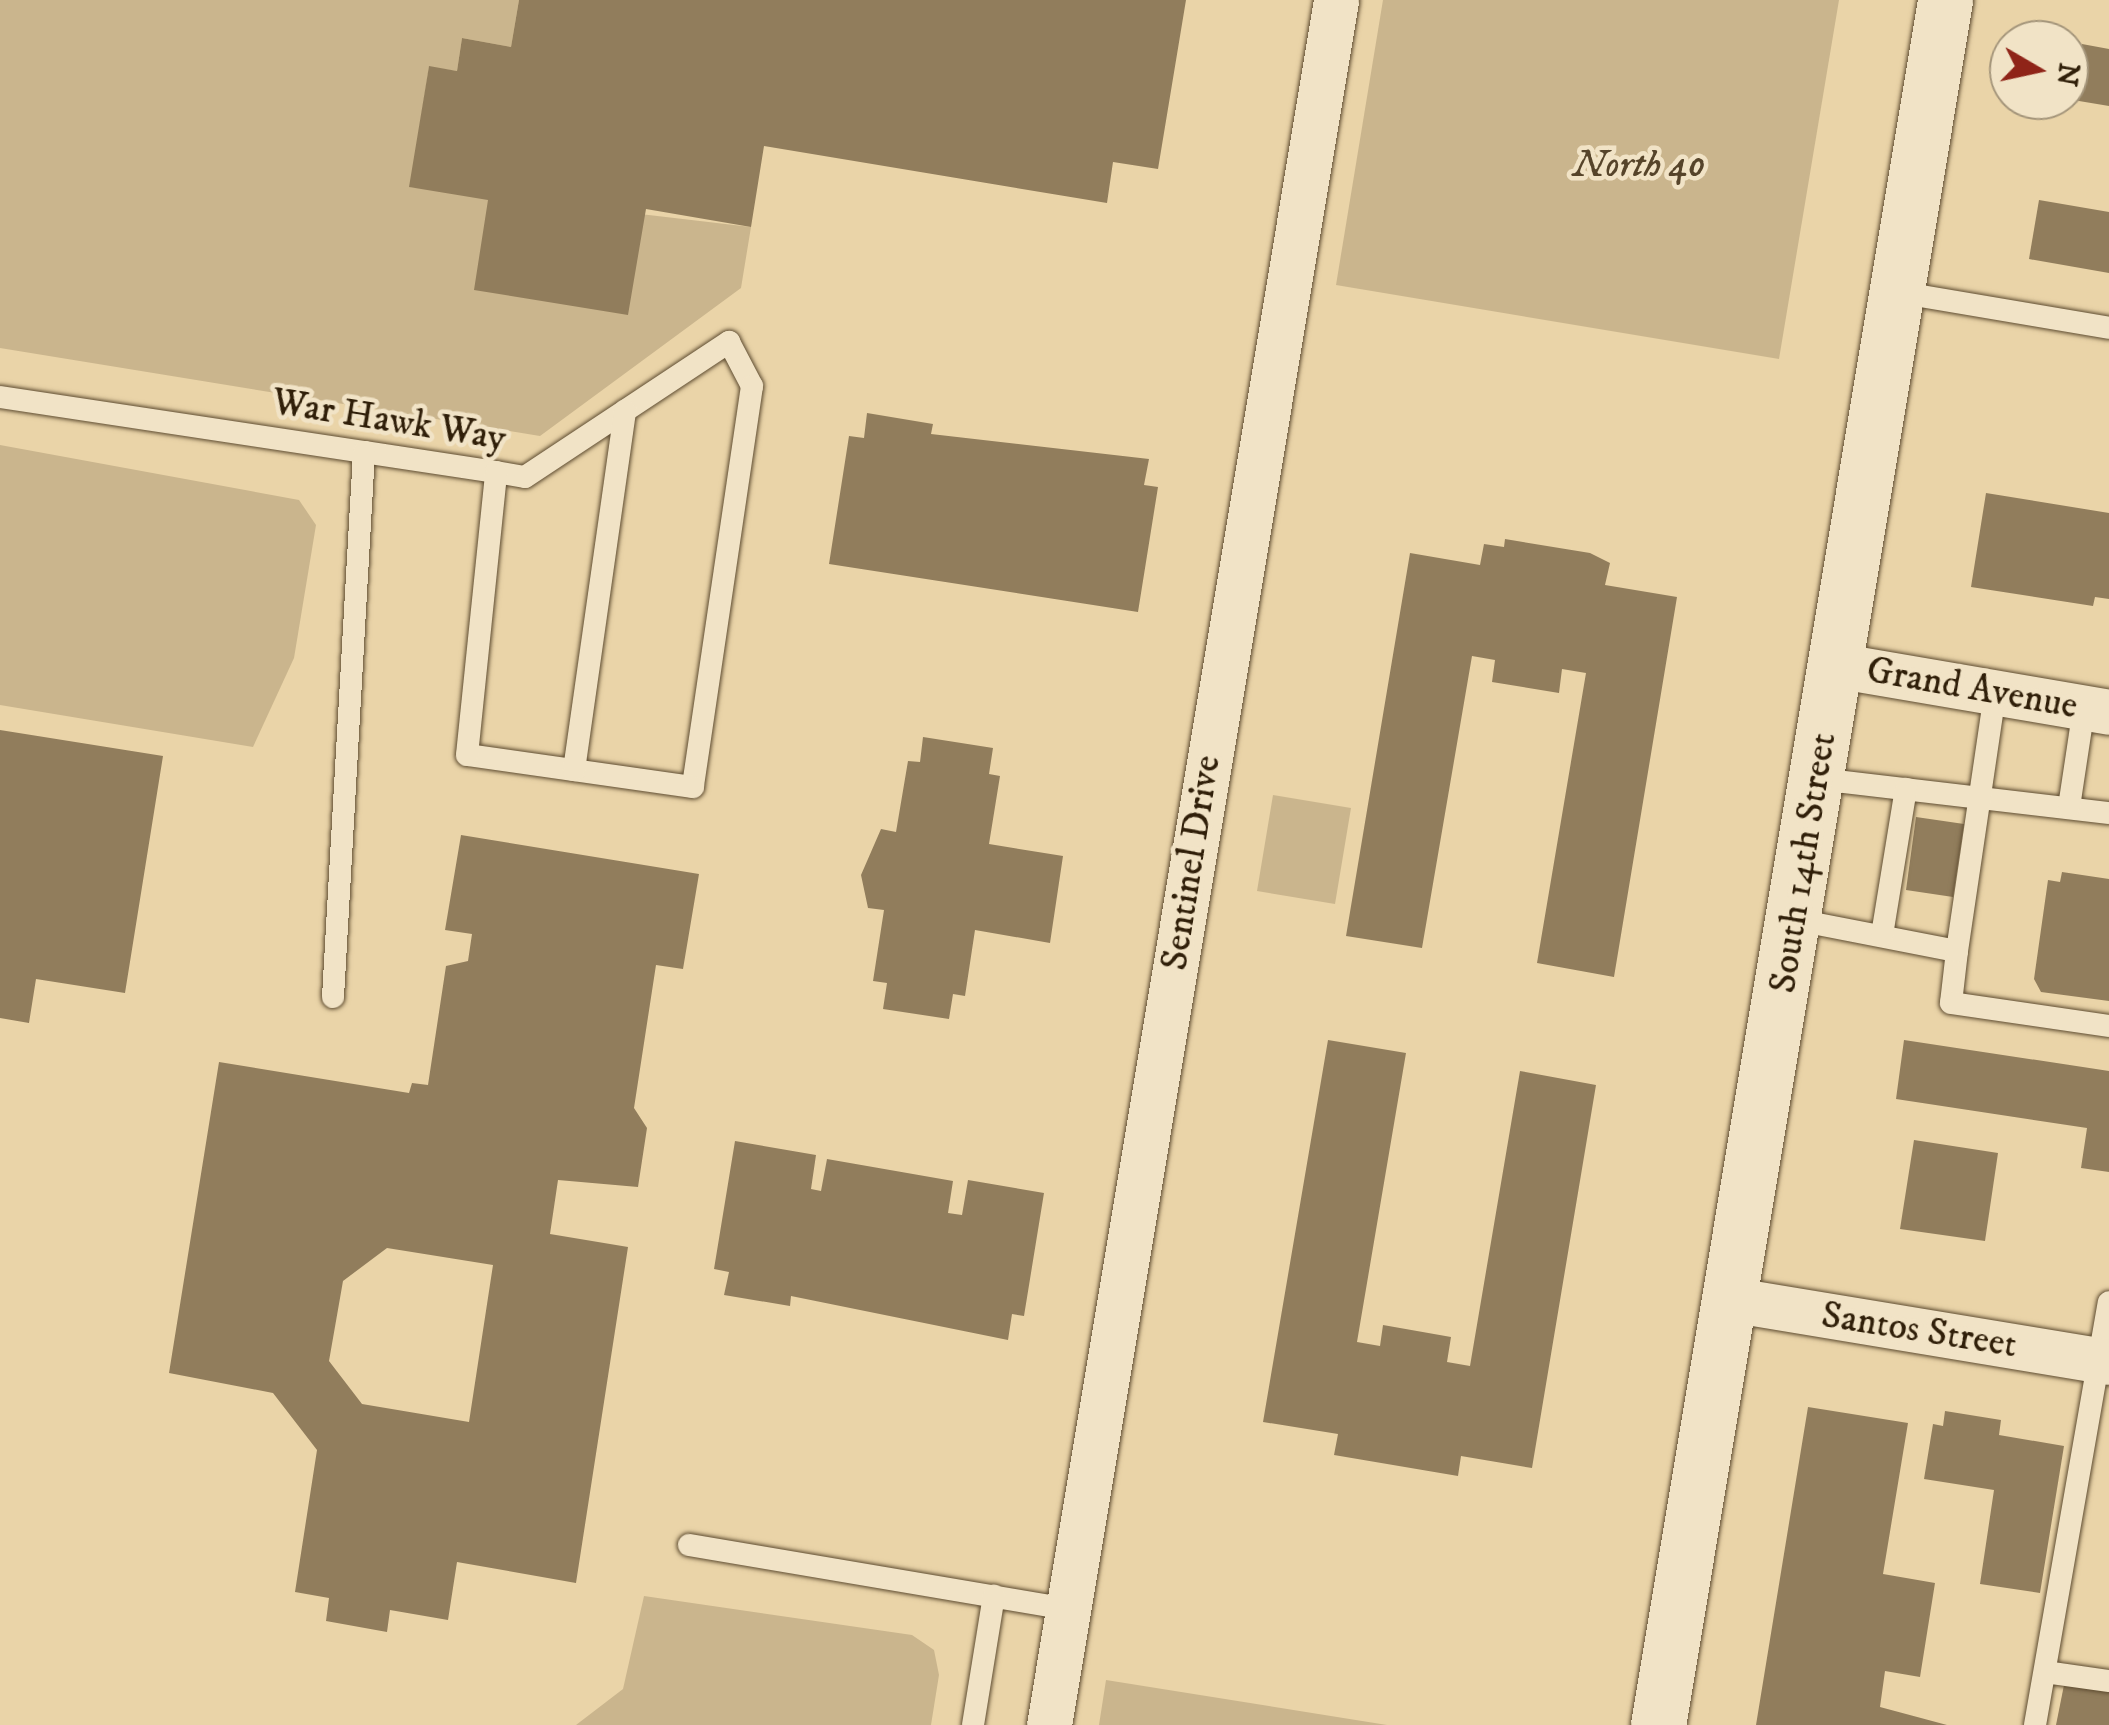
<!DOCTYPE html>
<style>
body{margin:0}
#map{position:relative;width:2109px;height:1725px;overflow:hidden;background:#ead4a8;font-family:"IM FELL DW Pica",serif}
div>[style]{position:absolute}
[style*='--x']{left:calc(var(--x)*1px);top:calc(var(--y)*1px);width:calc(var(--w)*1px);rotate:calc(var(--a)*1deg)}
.green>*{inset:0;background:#cab58d}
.building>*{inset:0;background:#917d5c}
.roads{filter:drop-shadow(0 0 2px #5e4c31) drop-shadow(0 0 2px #5e4c31)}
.lane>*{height:22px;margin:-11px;padding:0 11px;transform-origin:11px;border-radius:11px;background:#f1e3c6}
.street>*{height:45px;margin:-22.5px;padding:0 22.5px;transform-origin:22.5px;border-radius:22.5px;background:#f1e3c6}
.secondary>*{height:55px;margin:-27.5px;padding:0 27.5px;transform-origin:27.5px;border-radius:27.5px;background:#f1e3c6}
span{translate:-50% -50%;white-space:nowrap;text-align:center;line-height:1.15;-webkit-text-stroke:9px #f1e3c6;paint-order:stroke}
.park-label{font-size:38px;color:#56442a;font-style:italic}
.street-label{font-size:38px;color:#301f09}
.north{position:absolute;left:1989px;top:20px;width:100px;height:100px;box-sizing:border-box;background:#f1e3c6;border:2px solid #a4957a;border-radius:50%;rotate:99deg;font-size:28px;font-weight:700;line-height:40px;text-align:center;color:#301f09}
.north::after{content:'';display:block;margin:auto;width:35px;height:45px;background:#8f2418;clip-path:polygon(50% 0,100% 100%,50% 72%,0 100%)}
</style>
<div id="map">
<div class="green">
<i style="clip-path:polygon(0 0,519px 0,511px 47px,462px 38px,457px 71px,429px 67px,410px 187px,751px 227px,741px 288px,540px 436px,0 348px)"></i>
<i style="clip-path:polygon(1383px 0,1839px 0,1779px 359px,1336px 285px)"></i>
<i style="clip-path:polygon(0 445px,299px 500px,316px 525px,294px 658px,253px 747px,0 705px)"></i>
<i style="clip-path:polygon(1273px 795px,1351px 808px,1335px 904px,1257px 891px)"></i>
<i style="clip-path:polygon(644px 1596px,912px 1635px,934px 1650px,939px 1675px,931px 1725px,576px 1725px,623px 1689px)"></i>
<i style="clip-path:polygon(1106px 1680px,1387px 1725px,1099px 1725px)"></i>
</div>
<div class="building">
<i style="clip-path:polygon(519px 0,1186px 0,1158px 169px,1113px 162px,1107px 203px,764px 146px,751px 227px,646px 209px,628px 315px,474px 290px,488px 200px,409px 187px,429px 66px,457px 71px,462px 38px,511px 47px)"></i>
<i style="clip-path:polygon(2082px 44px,2109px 49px,2109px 106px,2073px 100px)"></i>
<i style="clip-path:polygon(2039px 200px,2109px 212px,2109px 273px,2029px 259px)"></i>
<i style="clip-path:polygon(867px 413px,933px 424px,931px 434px,1149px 459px,1144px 485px,1158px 487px,1138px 612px,829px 564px,849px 436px,864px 438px)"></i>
<i style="clip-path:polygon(1986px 493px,2109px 513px,2109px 599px,2095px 597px,2093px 606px,1971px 587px)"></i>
<i style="clip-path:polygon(1505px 539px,1590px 553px,1610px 563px,1605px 585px,1677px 597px,1614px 977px,1537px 963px,1586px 673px,1562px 669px,1559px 693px,1492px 682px,1495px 660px,1472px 656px,1422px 948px,1346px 936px,1410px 553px,1480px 565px,1484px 544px,1504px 547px)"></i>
<i style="clip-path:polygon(0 730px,163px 756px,125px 993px,36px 979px,29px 1023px,0 1018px)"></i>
<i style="clip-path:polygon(923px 737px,993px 748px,989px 774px,1000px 776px,989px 844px,1063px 856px,1050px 943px,975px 930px,965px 996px,953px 994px,949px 1019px,883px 1009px,887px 983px,873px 981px,884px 910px,868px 908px,861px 875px,881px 829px,896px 832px,908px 761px,920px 762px)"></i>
<i style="clip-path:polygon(1916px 817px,1964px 824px,1953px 897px,1906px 890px)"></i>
<i style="clip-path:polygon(evenodd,461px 835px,699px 874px,683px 969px,656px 965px,634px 1108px,647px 1128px,638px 1187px,558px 1180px,550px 1234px,628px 1247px,576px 1583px,457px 1562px,448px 1620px,390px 1610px,387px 1632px,326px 1621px,329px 1598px,295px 1592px,317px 1450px,273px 1393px,169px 1373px,219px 1062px,409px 1093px,412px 1083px,428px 1085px,446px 966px,468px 961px,472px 934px,445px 930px,461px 835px,387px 1248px,493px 1265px,469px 1422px,362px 1404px,329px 1361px,343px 1281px,387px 1248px)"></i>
<i style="clip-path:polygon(2062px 872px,2109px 879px,2109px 1001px,2041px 992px,2034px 979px,2048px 880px,2060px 882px)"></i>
<i style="clip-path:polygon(1328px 1040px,1406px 1053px,1357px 1342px,1380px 1346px,1383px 1325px,1451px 1337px,1447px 1362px,1470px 1366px,1520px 1071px,1596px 1085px,1532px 1468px,1461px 1456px,1458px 1476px,1334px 1455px,1338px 1434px,1263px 1422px)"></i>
<i style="clip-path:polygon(1904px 1040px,2109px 1071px,2109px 1172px,2081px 1168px,2087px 1128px,1896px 1099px)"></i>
<i style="clip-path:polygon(1914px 1140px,1998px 1153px,1985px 1241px,1900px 1229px)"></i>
<i style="clip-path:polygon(735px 1141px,816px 1155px,811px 1189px,821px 1191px,827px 1159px,953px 1181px,948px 1213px,962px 1215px,968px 1180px,1044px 1193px,1024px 1316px,1012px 1314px,1008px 1340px,791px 1296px,790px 1306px,724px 1295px,729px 1272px,714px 1269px)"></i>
<i style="clip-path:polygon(1808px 1407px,1908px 1423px,1883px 1574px,1935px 1583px,1920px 1677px,1885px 1671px,1880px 1707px,1947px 1725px,1756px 1725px)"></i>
<i style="clip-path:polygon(1945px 1411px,2001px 1420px,1999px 1435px,2064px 1446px,2040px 1593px,1980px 1584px,1994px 1490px,1924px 1479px,1933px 1424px,1943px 1426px)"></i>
<i style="clip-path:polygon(2065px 1680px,2109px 1688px,2109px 1725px,2056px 1725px)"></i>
</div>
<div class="roads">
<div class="lane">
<i style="--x:1897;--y:292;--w:215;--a:9.6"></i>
<i style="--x:0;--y:397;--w:368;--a:8.6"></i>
<i style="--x:364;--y:452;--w:134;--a:8.6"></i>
<i style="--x:496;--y:472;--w:29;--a:10"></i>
<i style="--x:525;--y:477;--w:245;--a:-33.5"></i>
<i style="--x:729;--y:342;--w:50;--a:62.4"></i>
<i style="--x:752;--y:386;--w:405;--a:98.4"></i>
<i style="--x:693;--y:787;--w:228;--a:-171.9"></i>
<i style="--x:467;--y:755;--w:284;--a:-84.1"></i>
<i style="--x:574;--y:770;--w:363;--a:-81.9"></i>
<i style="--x:1819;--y:779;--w:292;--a:6.7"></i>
<i style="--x:2069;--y:807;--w:100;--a:-81.4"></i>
<i style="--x:1797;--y:920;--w:163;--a:11"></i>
<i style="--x:1957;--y:951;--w:52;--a:96.6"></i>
<i style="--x:1951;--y:1003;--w:160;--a:8.3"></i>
<i style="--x:1882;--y:935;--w:148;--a:-80.7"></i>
<i style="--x:1957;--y:951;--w:261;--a:-81.6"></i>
<i style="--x:333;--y:997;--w:546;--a:-86.74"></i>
<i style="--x:689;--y:1545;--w:384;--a:9.6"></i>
<i style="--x:2045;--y:1672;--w:65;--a:8"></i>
<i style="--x:973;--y:1725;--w:131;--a:-80.8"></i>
<i style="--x:2035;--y:1725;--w:429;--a:-80.1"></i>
</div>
<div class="street">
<i style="--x:1835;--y:665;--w:278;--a:9.7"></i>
<i style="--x:1729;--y:1299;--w:385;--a:9.4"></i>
<i style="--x:1049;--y:1725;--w:1749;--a:-80.55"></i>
</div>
<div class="secondary">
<i style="--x:1658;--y:1725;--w:1749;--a:-80.55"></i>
</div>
</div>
<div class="park-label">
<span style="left:1639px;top:166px">North 40</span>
</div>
<div class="street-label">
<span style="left:389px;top:421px;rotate:9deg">War Hawk Way</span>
<span style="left:1972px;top:689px;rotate:10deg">Grand Avenue</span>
<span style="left:1192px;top:863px;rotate:-81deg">Sentinel Drive</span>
<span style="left:1804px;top:863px;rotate:-81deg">South 14th Street</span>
<span style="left:1919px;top:1331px;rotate:9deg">Santos Street</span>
</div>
<div class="north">N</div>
</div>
